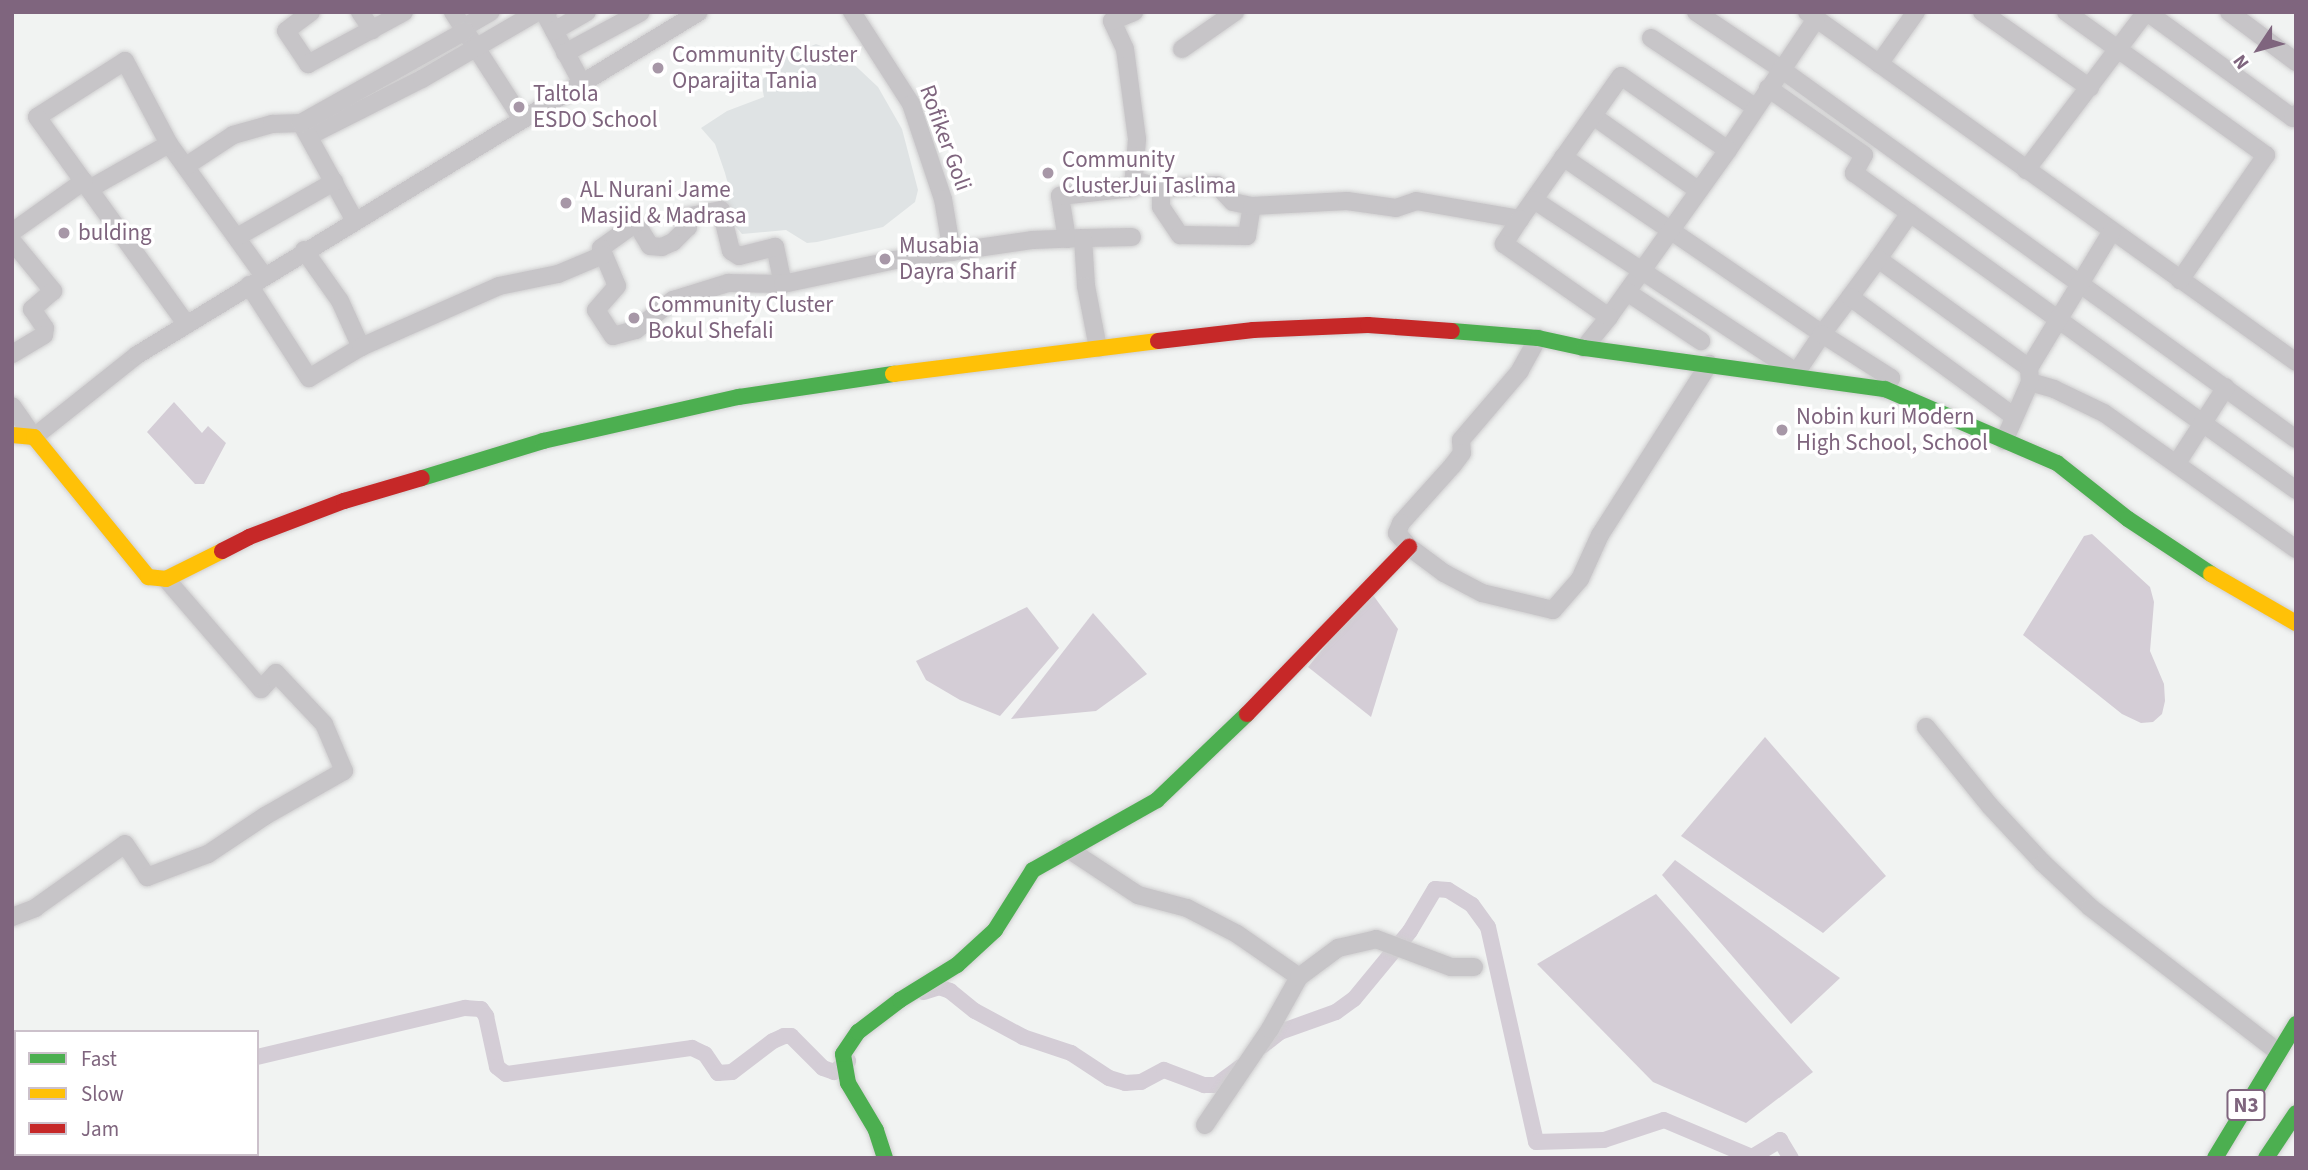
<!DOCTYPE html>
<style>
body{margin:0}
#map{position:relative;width:2308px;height:1170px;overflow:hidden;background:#f1f3f2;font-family:"Source Sans 3",sans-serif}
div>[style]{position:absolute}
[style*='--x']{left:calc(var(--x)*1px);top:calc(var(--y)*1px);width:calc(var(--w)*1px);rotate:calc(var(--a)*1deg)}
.green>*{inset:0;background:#dfe3e4}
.water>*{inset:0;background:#d4cdd6}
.canal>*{height:16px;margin:-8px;padding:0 8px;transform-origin:8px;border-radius:8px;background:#d4cdd6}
.roads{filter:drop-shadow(0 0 2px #cfcecf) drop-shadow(0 0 2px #cfcecf)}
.street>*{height:18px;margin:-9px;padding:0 9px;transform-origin:9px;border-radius:9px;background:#c7c5c8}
.fast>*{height:16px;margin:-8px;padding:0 8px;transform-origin:8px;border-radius:8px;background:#4caf50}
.slow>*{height:16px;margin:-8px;padding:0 8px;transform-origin:8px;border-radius:8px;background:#ffc107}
.jam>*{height:16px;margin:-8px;padding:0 8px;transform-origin:8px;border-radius:8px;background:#c62828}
.dots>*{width:19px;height:19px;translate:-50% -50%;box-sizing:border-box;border:4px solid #fff;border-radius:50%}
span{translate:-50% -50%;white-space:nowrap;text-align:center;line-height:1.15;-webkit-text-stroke:7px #fff;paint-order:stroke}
.shield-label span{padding:2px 5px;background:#fff;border:2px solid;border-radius:5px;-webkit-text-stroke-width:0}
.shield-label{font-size:21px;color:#7f657e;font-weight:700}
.poi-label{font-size:23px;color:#7f657e}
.left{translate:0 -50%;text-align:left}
.street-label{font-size:23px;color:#7f657e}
.frame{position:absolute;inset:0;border:14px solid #7f657e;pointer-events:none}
.legend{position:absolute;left:14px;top:1030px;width:245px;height:126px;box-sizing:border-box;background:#fff;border:2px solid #ccc1cb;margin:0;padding:9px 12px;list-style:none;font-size:21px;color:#7f657e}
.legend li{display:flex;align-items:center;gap:14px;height:35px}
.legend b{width:35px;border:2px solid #ccc1cb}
.north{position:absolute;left:2224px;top:14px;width:70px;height:70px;-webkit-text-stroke:5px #fff;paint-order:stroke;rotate:234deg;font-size:19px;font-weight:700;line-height:28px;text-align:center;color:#7f657e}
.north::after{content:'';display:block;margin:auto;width:24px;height:32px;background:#7f657e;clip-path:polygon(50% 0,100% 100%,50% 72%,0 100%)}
</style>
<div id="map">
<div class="green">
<i style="clip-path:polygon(816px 44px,844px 55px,878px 87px,902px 129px,918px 190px,915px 202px,883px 227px,817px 242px,807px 243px,786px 230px,742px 234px,725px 214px,722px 188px,728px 184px,725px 173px,715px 144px,701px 128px,727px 111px,764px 97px,761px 81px,785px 57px)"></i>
</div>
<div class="water">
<i style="clip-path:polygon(174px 402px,202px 433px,208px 426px,226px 443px,204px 484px,195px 484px,147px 432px)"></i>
<i style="clip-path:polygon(2092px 534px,2150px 587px,2154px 602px,2150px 651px,2164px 684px,2165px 701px,2162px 714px,2153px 722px,2141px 723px,2122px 714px,2023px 635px,2084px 536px)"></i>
<i style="clip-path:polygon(1370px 591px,1398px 629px,1371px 717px,1308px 667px)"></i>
<i style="clip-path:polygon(1027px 607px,1059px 648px,1000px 716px,960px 700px,926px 680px,916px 661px)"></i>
<i style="clip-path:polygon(1093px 613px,1147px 674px,1096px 711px,1011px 719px)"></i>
<i style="clip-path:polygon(1765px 737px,1886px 876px,1823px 933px,1681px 836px)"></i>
<i style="clip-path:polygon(1675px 860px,1840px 978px,1791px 1024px,1662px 875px)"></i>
<i style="clip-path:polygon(1656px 894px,1813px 1072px,1746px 1123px,1653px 1082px,1537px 964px)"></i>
</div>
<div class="canal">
<i style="--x:924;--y:992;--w:16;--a:-18"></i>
<i style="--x:939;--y:987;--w:12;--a:20"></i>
<i style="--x:950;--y:991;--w:32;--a:39"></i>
<i style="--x:975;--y:1011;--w:55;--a:28.4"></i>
<i style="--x:1023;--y:1037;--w:51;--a:18.4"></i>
<i style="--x:1071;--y:1053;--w:45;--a:33.3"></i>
<i style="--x:1109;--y:1078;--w:17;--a:17"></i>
<i style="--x:1125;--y:1083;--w:16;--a:-4"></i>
<i style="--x:1141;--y:1082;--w:26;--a:-28"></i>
<i style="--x:1164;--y:1070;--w:43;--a:20.6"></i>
<i style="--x:1204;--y:1085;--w:12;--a:0"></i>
<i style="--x:1216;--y:1085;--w:31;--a:-36"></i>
<i style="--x:1262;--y:1046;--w:23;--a:-38"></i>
<i style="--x:1280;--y:1032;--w:59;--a:-19.7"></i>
<i style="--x:1336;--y:1012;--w:22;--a:-36"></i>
<i style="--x:1354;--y:999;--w:88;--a:-50.5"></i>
<i style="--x:1410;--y:931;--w:49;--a:-59.2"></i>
<i style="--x:1435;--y:889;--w:13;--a:4"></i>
<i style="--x:1448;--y:890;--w:28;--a:32"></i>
<i style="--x:1472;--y:905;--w:27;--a:54"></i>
<i style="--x:1488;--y:927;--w:220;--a:77.4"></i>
<i style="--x:1536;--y:1142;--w:68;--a:-1.7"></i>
<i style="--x:1604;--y:1140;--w:63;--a:-18.4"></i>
<i style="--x:1664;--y:1120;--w:95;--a:22.8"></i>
<i style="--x:1752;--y:1157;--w:33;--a:-31"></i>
<i style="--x:1780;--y:1140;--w:21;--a:59"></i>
<i style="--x:257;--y:1057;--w:214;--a:-13.3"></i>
<i style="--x:465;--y:1008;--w:16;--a:4"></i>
<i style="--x:481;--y:1009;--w:9;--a:54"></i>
<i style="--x:486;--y:1016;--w:52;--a:77.8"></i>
<i style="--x:497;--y:1067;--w:11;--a:38"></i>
<i style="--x:506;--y:1074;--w:188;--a:-8"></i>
<i style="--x:692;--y:1048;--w:14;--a:25"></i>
<i style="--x:705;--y:1054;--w:23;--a:56"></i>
<i style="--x:718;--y:1073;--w:14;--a:-4"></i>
<i style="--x:732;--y:1072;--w:51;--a:-37.1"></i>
<i style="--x:773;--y:1041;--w:12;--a:-24"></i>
<i style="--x:784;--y:1036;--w:7;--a:0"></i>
<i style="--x:791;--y:1036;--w:45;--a:45"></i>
<i style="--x:823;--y:1068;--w:12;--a:20"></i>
<i style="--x:834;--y:1072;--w:18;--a:-38"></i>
<i style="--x:12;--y:1106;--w:4;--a:-14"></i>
</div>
<div class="roads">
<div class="street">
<i style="--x:311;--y:12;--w:31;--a:143"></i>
<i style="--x:286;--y:31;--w:40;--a:56"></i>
<i style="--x:308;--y:64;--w:109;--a:-28.4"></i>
<i style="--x:360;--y:12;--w:22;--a:56"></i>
<i style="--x:453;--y:12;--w:127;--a:57.2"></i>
<i style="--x:548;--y:12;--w:4;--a:146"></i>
<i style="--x:545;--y:14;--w:76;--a:61.8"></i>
<i style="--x:852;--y:12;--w:109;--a:57.3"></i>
<i style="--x:911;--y:104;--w:100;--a:71.4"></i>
<i style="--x:943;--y:199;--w:54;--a:80.4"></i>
<i style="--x:1696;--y:12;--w:102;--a:33.8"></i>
<i style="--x:1781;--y:69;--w:634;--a:35.7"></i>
<i style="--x:1807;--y:12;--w:601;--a:35.59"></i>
<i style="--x:1982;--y:12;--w:132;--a:35.1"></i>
<i style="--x:2066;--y:12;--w:246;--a:35.6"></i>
<i style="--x:2266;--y:155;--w:152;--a:124.5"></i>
<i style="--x:2147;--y:12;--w:180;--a:36"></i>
<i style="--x:2293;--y:118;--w:5;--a:-53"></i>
<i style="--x:2229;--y:12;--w:84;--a:36.7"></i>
<i style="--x:463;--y:28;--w:32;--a:-30"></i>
<i style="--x:554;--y:31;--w:38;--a:-30"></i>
<i style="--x:1651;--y:38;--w:125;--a:33.6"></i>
<i style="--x:1182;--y:49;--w:65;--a:-34.9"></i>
<i style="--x:565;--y:53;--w:86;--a:-28.3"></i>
<i style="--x:1879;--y:64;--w:64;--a:-54.6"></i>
<i style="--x:1768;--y:88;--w:117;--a:34.9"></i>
<i style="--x:1864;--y:155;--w:21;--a:119"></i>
<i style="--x:1854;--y:173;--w:544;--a:35.65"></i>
<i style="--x:1593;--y:116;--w:128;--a:35.2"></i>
<i style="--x:309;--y:136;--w:127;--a:-26.8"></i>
<i style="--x:422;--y:79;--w:133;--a:-30.2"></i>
<i style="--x:169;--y:144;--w:163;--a:54.3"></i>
<i style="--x:1728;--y:150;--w:158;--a:-56.1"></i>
<i style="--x:1563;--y:157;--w:314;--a:34.3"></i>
<i style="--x:1822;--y:334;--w:46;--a:-52.9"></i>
<i style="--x:186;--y:166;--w:56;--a:-33.4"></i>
<i style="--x:233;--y:135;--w:41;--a:-15.8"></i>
<i style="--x:272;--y:124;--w:29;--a:-2"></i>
<i style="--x:2026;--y:170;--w:198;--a:-52.8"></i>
<i style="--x:1133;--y:180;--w:29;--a:16"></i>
<i style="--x:1161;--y:188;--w:19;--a:90"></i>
<i style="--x:1161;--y:207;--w:34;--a:56"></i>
<i style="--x:1180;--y:235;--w:67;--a:0.9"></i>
<i style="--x:1247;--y:236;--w:30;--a:-81"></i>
<i style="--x:1161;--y:188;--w:56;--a:-3.1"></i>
<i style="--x:1217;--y:185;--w:23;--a:47"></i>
<i style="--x:1233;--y:202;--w:19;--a:12"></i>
<i style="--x:1252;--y:206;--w:95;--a:-3"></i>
<i style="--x:1347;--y:201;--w:49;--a:8.1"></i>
<i style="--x:1396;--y:208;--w:21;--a:-19"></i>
<i style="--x:1416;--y:201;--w:106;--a:9.8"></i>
<i style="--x:1520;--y:219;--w:175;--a:-54.8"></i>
<i style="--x:1621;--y:76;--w:130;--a:34.7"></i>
<i style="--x:1728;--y:150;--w:205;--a:125.5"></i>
<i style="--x:1609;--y:317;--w:40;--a:129"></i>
<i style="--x:89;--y:189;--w:92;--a:-29.4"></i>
<i style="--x:169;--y:144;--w:94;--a:-117.9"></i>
<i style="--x:125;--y:61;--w:104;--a:147.5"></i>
<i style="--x:37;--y:117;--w:256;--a:54.2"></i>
<i style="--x:1534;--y:200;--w:311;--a:33.3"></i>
<i style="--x:1910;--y:213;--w:56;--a:124.8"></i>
<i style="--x:1878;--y:259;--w:186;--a:35.8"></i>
<i style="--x:1520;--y:219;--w:30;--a:123"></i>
<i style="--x:1504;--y:244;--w:128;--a:34.8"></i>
<i style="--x:355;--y:221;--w:112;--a:-118.9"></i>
<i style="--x:301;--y:123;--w:188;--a:-29.3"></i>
<i style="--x:12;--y:232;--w:88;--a:-35.3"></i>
<i style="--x:237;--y:237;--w:112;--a:-29.6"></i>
<i style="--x:1083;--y:238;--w:49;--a:-1.2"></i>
<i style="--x:1067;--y:239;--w:44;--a:-99.2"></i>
<i style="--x:1060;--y:196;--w:73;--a:-6.3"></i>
<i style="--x:1133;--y:188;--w:49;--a:-85.3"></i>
<i style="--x:1137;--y:139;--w:91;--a:-97.6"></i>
<i style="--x:1125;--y:49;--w:31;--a:-115"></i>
<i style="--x:1112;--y:21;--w:24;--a:-22"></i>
<i style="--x:12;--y:241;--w:65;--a:50.6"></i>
<i style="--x:53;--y:291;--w:28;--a:139"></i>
<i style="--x:32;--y:309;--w:23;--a:56"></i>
<i style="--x:45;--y:328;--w:7;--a:98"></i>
<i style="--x:44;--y:335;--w:37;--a:149"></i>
<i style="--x:304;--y:250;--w:62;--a:54.8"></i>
<i style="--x:340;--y:301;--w:51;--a:65.5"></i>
<i style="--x:1878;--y:259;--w:47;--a:126.4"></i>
<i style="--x:1850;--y:297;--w:202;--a:36.1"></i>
<i style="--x:783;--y:284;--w:38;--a:-102"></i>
<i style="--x:775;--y:247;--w:37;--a:166"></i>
<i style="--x:739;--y:256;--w:9;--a:-148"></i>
<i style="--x:731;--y:251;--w:42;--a:-103.7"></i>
<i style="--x:721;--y:210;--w:38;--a:169"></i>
<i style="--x:684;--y:217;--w:11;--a:68"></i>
<i style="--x:688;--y:227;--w:21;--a:135"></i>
<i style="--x:673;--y:242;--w:12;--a:156"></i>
<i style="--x:662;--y:247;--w:12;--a:-175"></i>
<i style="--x:650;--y:246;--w:27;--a:-121"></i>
<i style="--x:636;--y:223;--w:43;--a:144.5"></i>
<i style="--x:601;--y:248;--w:41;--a:67.2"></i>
<i style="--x:617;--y:286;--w:32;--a:131"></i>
<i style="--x:596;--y:310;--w:31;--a:57"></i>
<i style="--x:613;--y:336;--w:24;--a:-15"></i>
<i style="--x:636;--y:330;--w:48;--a:-39"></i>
<i style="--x:673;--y:300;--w:58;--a:-17.2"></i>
<i style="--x:728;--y:283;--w:55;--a:1"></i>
<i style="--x:783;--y:284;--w:115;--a:-12.1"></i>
<i style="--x:895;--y:260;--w:138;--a:-8.3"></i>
<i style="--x:1032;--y:240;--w:51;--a:-2.2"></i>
<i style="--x:1083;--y:238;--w:48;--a:86.4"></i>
<i style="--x:1086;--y:286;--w:63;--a:79"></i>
<i style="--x:249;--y:285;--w:111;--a:57.2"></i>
<i style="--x:309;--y:378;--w:61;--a:-30.8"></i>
<i style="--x:361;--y:347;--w:151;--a:-23.8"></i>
<i style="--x:499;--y:286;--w:60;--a:-11.5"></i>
<i style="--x:558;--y:274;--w:49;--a:-22.9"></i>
<i style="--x:1627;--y:292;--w:89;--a:33.5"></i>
<i style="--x:1538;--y:338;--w:38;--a:119"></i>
<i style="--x:1520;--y:371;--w:91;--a:130.5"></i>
<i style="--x:1461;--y:440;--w:13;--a:86"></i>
<i style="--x:1462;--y:453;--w:15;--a:127"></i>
<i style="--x:1453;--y:465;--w:78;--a:131.9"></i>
<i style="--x:1401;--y:523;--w:11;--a:112"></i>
<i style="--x:1397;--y:533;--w:18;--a:49"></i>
<i style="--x:1409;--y:547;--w:44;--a:36.6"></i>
<i style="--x:1444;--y:573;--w:43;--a:27.8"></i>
<i style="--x:1482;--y:593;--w:73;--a:13.5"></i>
<i style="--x:1553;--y:610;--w:41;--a:-48.9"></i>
<i style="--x:1580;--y:579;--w:48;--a:-65.6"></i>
<i style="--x:1600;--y:535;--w:203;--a:-57.5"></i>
<i style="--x:1791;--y:374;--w:5;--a:-11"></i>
<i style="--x:1796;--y:373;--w:47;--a:-56.3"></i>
<i style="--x:1822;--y:334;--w:82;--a:32.5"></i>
<i style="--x:1891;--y:378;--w:13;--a:119"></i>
<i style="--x:2030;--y:382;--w:25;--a:16"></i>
<i style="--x:2054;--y:389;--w:55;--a:25.6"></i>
<i style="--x:2104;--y:413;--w:235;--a:35.3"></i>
<i style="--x:12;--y:406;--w:38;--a:55"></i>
<i style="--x:34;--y:437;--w:132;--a:-38.5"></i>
<i style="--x:137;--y:355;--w:658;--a:-31.4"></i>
<i style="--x:2004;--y:441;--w:64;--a:-66.2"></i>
<i style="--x:2030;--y:382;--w:14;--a:-94"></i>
<i style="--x:2029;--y:368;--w:160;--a:-58.8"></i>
<i style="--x:2177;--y:463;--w:90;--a:-57.2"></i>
<i style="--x:1926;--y:727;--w:102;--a:51"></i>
<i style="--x:1990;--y:806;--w:78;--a:47.1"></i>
<i style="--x:2043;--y:863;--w:64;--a:43.1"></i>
<i style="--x:2090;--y:907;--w:237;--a:37.6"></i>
<i style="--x:1068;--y:849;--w:84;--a:33.3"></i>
<i style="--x:1138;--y:895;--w:51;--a:14.9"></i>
<i style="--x:1187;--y:908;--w:56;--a:27.5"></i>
<i style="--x:1237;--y:934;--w:75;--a:34.7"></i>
<i style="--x:12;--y:917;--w:25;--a:-21"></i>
<i style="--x:35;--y:908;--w:110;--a:-35.4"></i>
<i style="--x:125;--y:844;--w:40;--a:56"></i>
<i style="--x:147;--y:877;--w:65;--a:-20.7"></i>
<i style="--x:208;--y:854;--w:69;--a:-33.7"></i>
<i style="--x:265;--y:816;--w:91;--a:-29.7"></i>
<i style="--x:344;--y:771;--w:51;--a:-113.1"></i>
<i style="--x:324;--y:724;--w:70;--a:-133.3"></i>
<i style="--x:276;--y:673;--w:22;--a:133"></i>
<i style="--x:261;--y:689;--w:145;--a:-130.8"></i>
<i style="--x:1205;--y:1125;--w:116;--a:-55.9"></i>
<i style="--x:1270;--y:1029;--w:60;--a:-60.9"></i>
<i style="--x:1299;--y:977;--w:49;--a:-36.6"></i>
<i style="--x:1338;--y:948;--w:39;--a:-13"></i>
<i style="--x:1376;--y:939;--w:80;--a:20.5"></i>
<i style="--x:1451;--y:967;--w:23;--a:0"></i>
</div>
<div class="fast">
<i style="--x:1452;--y:331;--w:86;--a:4.7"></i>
<i style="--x:1538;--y:338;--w:47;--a:12.3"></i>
<i style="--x:1584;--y:348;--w:304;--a:7.8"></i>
<i style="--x:1885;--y:389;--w:187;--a:23.3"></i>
<i style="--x:2057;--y:463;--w:90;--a:38.3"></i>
<i style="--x:2128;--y:519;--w:100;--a:33.5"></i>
<i style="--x:422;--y:478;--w:127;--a:-17"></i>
<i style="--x:543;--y:441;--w:201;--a:-12.7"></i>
<i style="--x:739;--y:397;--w:156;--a:-8.5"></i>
<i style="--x:885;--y:1158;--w:29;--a:-108"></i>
<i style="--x:876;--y:1130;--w:55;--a:-120.8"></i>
<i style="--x:848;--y:1083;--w:29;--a:-100"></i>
<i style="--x:843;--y:1054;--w:27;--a:-56"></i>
<i style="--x:858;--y:1032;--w:53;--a:-37.3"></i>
<i style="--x:900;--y:1000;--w:67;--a:-31.6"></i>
<i style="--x:957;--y:965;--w:52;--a:-42.6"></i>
<i style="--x:995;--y:930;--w:71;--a:-57.7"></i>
<i style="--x:1033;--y:870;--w:142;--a:-29.4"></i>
<i style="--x:1157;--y:800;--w:124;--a:-43.7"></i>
<i style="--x:2215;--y:1158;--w:157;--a:-58.8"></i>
<i style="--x:2266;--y:1158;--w:54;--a:-56.3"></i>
</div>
<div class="slow">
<i style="--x:893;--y:374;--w:267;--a:-7.1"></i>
<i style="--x:12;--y:435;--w:22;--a:5"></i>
<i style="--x:34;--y:437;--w:181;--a:50.8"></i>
<i style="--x:148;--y:577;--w:18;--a:6"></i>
<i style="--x:166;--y:579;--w:63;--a:-26.6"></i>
<i style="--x:2211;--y:574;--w:98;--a:30"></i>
</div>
<div class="jam">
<i style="--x:1158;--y:341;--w:96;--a:-6.6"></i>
<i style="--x:1253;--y:330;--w:115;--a:-2.5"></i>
<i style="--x:1368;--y:325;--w:84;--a:4.1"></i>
<i style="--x:222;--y:551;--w:30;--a:-27"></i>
<i style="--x:249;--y:537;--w:102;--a:-20.8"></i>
<i style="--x:344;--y:501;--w:81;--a:-16.4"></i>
<i style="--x:1247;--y:714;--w:233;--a:-45.9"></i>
</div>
</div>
<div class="dots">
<i style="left:658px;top:68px;background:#a797a7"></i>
<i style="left:519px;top:107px;background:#a797a7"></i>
<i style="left:1048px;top:173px;background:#a797a7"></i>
<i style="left:566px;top:203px;background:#a797a7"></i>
<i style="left:64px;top:233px;background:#a797a7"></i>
<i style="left:885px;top:259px;background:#a797a7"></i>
<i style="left:634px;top:318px;background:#a797a7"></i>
<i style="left:1782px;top:430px;background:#a797a7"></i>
</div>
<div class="shield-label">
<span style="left:2246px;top:1105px">N3</span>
</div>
<div class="poi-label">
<span class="left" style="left:672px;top:68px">Community Cluster<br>Oparajita Tania</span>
<span class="left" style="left:533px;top:107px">Taltola<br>ESDO School</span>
<span class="left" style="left:1062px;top:173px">Community<br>ClusterJui Taslima</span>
<span class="left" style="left:580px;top:203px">AL Nurani Jame<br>Masjid &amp; Madrasa</span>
<span class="left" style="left:78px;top:233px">bulding</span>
<span class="left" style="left:899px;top:259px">Musabia<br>Dayra Sharif</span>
<span class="left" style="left:648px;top:318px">Community Cluster<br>Bokul Shefali</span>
<span class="left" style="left:1796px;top:430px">Nobin kuri Modern<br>High School, School</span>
</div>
<div class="street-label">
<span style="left:945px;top:138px;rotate:70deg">Rofiker Goli</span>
</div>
<div class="frame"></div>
<ul class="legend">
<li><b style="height:9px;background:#4caf50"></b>Fast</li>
<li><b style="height:9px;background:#ffc107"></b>Slow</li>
<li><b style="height:9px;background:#c62828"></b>Jam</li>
</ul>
<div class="north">N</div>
</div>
